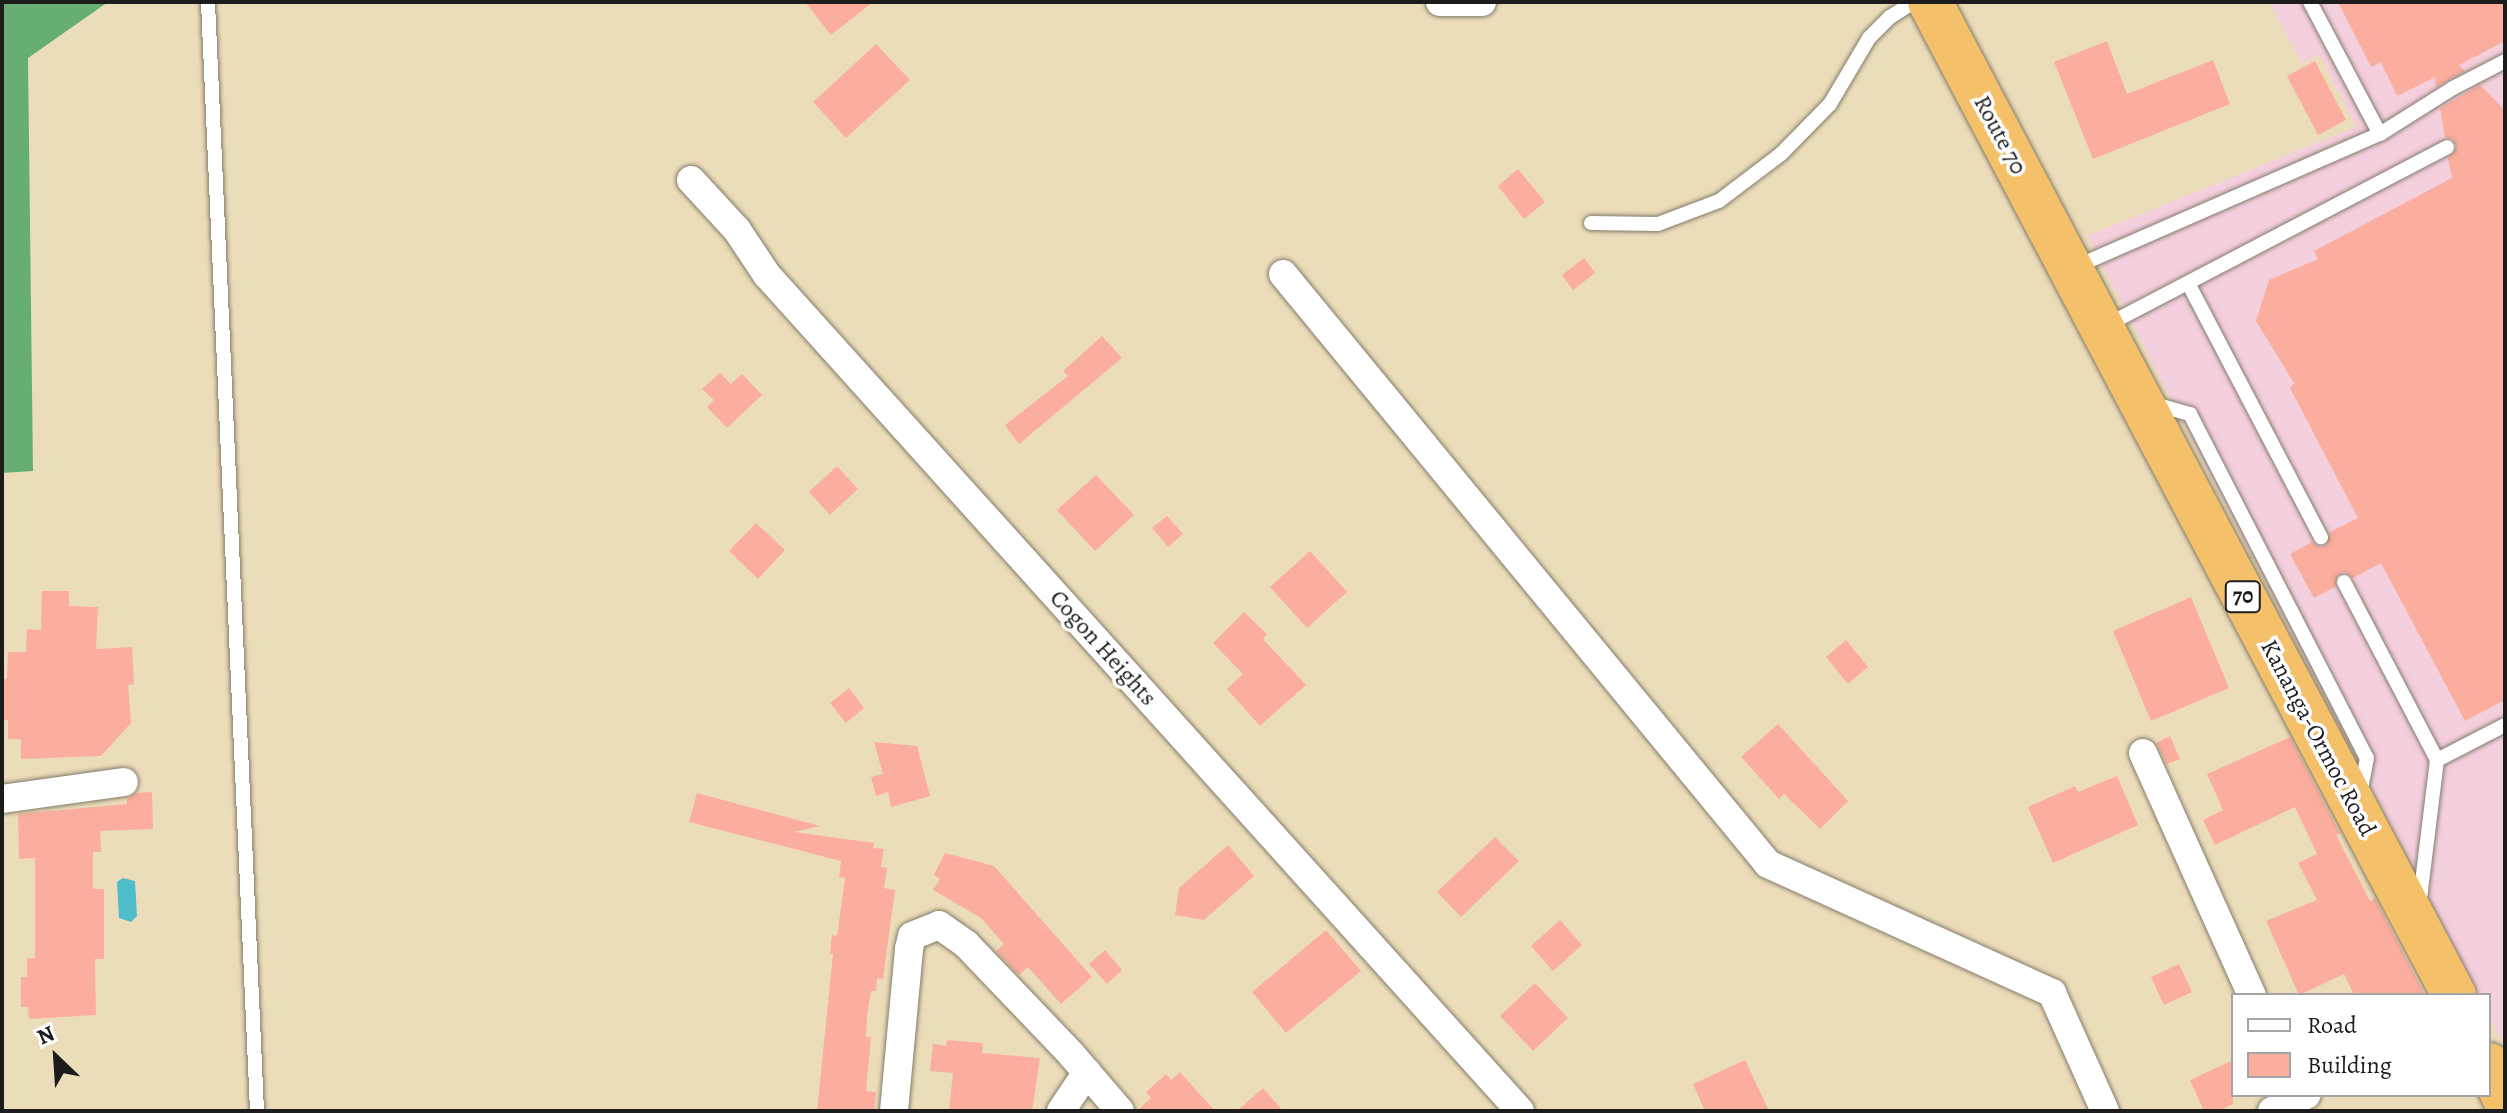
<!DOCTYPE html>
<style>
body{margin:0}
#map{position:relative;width:2507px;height:1113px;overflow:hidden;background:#ecddba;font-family:Alegreya,serif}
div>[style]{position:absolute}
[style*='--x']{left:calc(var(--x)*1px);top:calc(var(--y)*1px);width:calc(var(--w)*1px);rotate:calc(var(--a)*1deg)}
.built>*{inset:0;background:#f4cfdd}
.forest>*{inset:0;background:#67ae74}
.water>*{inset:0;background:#4fbcca}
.building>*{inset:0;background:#fbae9e}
.roads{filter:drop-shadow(0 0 2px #847c6b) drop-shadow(0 0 2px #847c6b)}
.lane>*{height:14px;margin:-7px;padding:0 7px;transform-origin:7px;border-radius:7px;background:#fff}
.street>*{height:28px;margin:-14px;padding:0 14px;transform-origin:14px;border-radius:14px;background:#fff}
.highway>*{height:44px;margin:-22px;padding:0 22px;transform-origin:22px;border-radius:22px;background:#f4c16a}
span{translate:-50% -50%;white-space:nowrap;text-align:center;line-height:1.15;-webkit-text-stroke:7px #fff;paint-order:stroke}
.shield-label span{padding:2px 6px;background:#fff;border:2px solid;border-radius:6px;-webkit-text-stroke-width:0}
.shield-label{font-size:22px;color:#1c1c1c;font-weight:700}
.street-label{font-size:24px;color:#1c1c1c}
.frame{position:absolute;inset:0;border:4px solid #1c1c1c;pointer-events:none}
.legend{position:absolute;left:2231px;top:993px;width:260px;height:104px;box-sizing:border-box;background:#fff;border:2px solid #a4a4a4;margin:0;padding:10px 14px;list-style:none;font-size:24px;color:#1c1c1c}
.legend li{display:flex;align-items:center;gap:16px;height:40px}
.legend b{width:40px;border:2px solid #a4a4a4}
.north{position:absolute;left:16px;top:1017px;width:80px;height:80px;-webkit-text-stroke:6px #fff;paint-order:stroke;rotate:335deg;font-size:22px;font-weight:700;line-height:32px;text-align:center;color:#1c1c1c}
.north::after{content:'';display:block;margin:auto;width:28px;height:36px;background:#1c1c1c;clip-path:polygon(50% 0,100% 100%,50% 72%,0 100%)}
</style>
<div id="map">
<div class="built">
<i style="clip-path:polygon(2269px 2px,2505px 2px,2505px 1046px,2489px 1015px,2489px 995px,2479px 995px,2087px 236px,2356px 127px,2319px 54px,2302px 64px)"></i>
</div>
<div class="forest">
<i style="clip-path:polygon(2px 2px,108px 2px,28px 58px,33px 471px,2px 473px)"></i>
</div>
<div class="water">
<i style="clip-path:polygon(123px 878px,135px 881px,137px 916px,131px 922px,119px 918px,117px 882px)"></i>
</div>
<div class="building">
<i style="clip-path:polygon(805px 2px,873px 2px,831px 35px)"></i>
<i style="clip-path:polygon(2338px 2px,2505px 2px,2505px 41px,2459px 65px,2465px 71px,2436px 87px,2435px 77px,2397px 96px,2381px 62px,2371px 67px)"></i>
<i style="clip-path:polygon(2107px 41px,2127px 94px,2213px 60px,2230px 104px,2093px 159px,2054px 62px)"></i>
<i style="clip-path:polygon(876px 44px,910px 80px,846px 138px,813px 102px)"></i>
<i style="clip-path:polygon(2315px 61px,2346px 120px,2318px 135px,2287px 76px)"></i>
<i style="clip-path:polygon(2480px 85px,2505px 110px,2505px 700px,2465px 721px,2381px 563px,2353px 578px,2345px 572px,2339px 574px,2335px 587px,2314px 598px,2290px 554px,2312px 542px,2320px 547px,2326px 545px,2330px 532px,2358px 518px,2290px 388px,2294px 383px,2256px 321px,2269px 280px,2318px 259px,2314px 251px,2452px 178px,2448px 158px,2457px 147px,2453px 139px,2445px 137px,2440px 108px)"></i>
<i style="clip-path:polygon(1518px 169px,1545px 202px,1524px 219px,1498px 186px)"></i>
<i style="clip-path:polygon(1584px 258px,1595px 273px,1573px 290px,1562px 275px)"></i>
<i style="clip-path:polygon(1102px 336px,1122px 358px,1019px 444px,1005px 425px,1068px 376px,1063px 371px)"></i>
<i style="clip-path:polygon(720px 373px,731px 384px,742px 374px,762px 395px,727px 428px,707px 407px,714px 400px,702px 389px)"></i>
<i style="clip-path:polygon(837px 466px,858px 489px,830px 515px,809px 492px)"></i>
<i style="clip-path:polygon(1096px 475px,1134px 515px,1095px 551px,1057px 510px)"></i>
<i style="clip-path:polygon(1167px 516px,1183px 534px,1168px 547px,1152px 528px)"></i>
<i style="clip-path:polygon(756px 523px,785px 550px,758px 579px,729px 551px)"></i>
<i style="clip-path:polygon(1310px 551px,1347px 592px,1307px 628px,1270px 587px)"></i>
<i style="clip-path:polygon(42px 591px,69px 591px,69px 606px,98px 607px,96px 649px,132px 647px,134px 684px,128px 685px,131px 723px,101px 756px,21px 759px,21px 739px,8px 739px,8px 720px,2px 720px,2px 679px,7px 679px,8px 652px,26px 652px,27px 629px,41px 630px)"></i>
<i style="clip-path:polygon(2191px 597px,2229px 688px,2151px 721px,2113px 631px)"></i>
<i style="clip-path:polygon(1244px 612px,1267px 634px,1263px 639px,1306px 685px,1260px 726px,1227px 689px,1243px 674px,1213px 643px)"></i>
<i style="clip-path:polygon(1846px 640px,1868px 667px,1848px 684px,1826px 657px)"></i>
<i style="clip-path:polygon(849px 688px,864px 708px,846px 723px,830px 703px)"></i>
<i style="clip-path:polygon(1778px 724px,1848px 801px,1820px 829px,1784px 794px,1779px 799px,1741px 757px)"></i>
<i style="clip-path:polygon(2170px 736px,2180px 759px,2167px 764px,2156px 743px)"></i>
<i style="clip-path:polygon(2290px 737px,2340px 833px,2336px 835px,2370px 901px,2375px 898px,2425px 995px,2354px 995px,2344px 974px,2299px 995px,2266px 921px,2317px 900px,2298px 863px,2317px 854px,2295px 807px,2215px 845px,2203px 820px,2223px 810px,2207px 774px)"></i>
<i style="clip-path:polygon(874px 742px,917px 746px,930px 796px,891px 807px,888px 792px,876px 796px,871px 777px,883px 774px)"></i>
<i style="clip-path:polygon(2117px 776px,2138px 825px,2053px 863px,2028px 807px,2075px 786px,2078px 792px)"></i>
<i style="clip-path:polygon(152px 792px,153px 829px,100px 831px,101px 852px,93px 852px,93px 889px,104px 889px,104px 959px,95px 959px,96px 1015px,29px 1019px,28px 1007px,21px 1007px,21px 977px,27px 977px,27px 958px,35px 958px,35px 858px,19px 859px,18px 814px,127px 804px,127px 799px,136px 793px)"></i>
<i style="clip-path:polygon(697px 793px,820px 826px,794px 832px,874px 843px,873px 848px,884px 849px,881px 867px,887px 868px,884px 888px,895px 890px,883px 979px,877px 978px,876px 991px,871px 991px,867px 1017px,866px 1037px,871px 1037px,866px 1091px,876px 1092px,874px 1111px,817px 1111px,833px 954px,830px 954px,832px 935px,837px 936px,845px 878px,839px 877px,841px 861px,689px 822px)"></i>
<i style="clip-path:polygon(1495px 837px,1519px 861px,1461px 917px,1437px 892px)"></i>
<i style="clip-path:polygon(1228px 845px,1254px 876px,1204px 920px,1175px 915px,1179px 888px)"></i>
<i style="clip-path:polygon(945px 853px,994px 866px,1092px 977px,1061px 1004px,1028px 967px,1019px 975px,996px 951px,1004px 944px,981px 918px,933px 890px,940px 879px,934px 875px)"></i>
<i style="clip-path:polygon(1560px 920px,1582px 945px,1553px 971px,1531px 946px)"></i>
<i style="clip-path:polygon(1326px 930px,1361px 971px,1286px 1033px,1252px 992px)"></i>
<i style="clip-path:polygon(1105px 950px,1122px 970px,1107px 984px,1089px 964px)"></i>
<i style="clip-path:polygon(2179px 964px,2192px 992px,2164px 1005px,2151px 977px)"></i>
<i style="clip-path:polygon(1535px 983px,1568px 1018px,1533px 1051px,1500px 1016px)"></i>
<i style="clip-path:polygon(947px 1040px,983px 1043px,982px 1053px,1040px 1058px,1032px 1111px,949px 1111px,953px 1073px,930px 1071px,933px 1044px,946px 1046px)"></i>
<i style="clip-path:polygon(1745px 1060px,1769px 1111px,1705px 1111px,1693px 1084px)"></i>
<i style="clip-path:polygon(2233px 1060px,2233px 1104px,2218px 1111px,2204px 1111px,2190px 1080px)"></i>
<i style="clip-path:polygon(1180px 1072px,1215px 1111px,1137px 1111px,1151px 1098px,1146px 1092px,1166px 1074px,1171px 1080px)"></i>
<i style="clip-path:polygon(1263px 1088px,1283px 1111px,1237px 1111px)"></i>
</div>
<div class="roads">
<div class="lane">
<i style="--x:208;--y:2;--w:1110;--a:87.47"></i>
<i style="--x:2310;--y:2;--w:149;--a:62.1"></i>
<i style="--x:1591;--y:223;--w:67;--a:0.9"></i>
<i style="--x:1658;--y:224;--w:65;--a:-20.7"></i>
<i style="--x:1719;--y:201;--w:78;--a:-37.2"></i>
<i style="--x:1781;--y:154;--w:70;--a:-45.6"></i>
<i style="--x:1830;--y:104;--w:77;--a:-59.4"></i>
<i style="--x:1869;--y:38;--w:30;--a:-45"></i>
<i style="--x:1890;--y:17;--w:28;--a:-32"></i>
<i style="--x:2075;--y:267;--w:333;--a:-23.6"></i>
<i style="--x:2380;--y:134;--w:86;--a:-32.2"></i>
<i style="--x:2453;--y:88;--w:59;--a:-27.4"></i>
<i style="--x:2188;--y:283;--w:287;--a:62.4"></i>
<i style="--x:2105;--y:326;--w:386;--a:-27.6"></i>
<i style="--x:2151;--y:403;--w:41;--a:15.8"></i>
<i style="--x:2190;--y:414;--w:387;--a:62.8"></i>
<i style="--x:2367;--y:758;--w:36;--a:101"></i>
<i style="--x:2344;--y:582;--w:201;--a:62.4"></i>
<i style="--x:2437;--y:760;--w:147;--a:97"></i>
<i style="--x:2437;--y:760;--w:76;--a:-27.2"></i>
</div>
<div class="street">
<i style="--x:1440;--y:2;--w:42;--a:0"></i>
<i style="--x:691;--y:180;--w:68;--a:47.4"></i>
<i style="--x:737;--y:230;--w:54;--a:56.3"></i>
<i style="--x:767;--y:275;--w:1125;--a:47.99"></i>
<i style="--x:1283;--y:274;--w:764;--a:50.58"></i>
<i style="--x:1768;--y:864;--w:312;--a:24.4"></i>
<i style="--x:2052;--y:993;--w:129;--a:65.8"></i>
<i style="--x:2143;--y:753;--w:265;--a:65.8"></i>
<i style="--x:2;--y:799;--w:123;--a:-7.9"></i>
<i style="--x:894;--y:1111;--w:163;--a:-84.7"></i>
<i style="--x:909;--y:949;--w:13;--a:-77"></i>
<i style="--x:912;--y:936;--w:29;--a:-22"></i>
<i style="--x:939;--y:925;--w:33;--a:35"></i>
<i style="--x:966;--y:944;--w:152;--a:46.3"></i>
<i style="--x:1071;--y:1054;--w:75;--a:49.3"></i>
<i style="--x:1061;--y:1111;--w:47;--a:-56.3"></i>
<i style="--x:2272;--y:1111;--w:38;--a:-25"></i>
</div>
<div class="highway">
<i style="--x:1930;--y:2;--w:1123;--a:62.18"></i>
<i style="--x:2489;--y:1065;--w:38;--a:65"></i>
</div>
</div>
<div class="shield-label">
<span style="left:2243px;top:597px">70</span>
</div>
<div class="street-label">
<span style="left:2000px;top:135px;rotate:62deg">Route 70</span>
<span style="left:1103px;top:648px;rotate:48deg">Cogon Heights</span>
<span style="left:2318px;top:738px;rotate:62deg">Kananga-Ormoc Road</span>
</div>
<div class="frame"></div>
<ul class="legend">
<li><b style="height:10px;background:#fff"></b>Road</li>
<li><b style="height:22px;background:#fbae9e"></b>Building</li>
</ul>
<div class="north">N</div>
</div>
